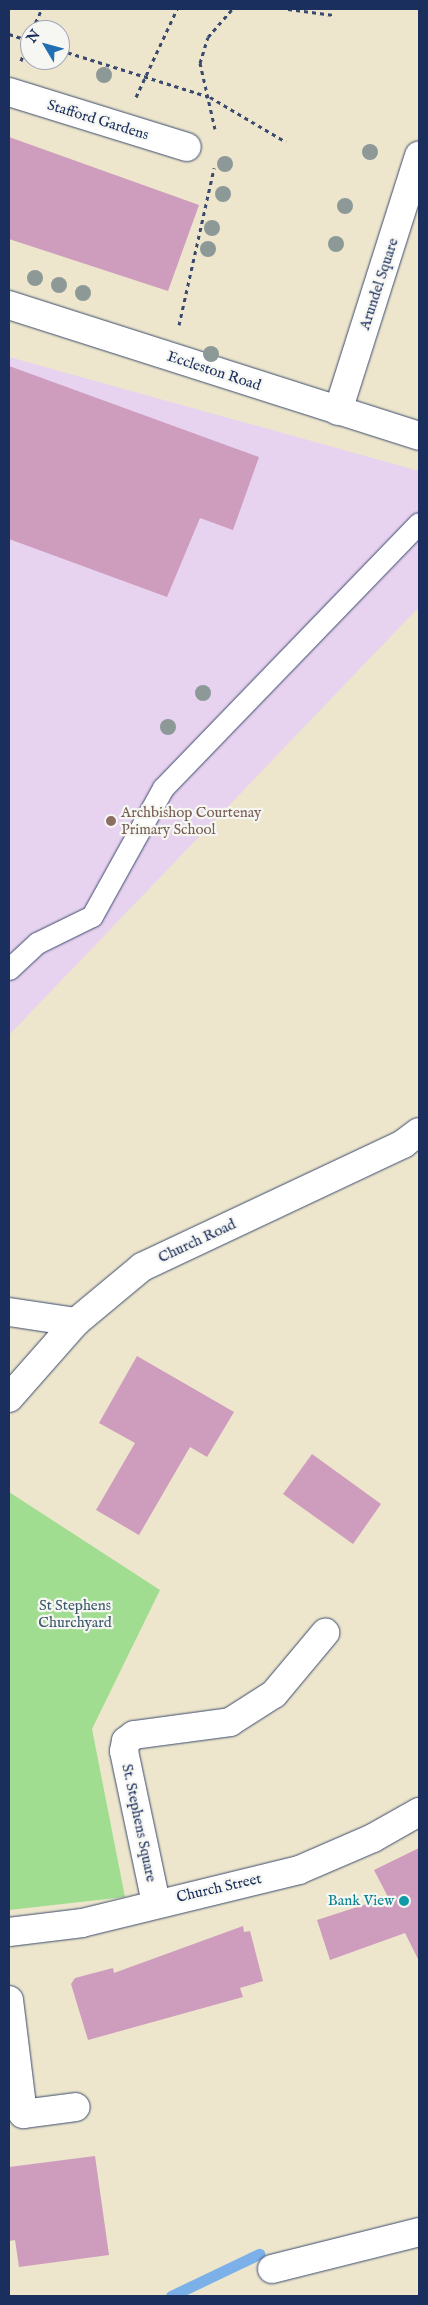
<!DOCTYPE html>
<style>
body{margin:0}
#map{position:relative;width:428px;height:2305px;overflow:hidden;background:#ede6cc;font-family:"IM FELL English",serif}
div>[style]{position:absolute}
[style*='--x']{left:calc(var(--x)*1px);top:calc(var(--y)*1px);width:calc(var(--w)*1px);rotate:calc(var(--a)*1deg)}
.built>*{inset:0;background:#e7d2ef}
.green>*{inset:0;background:#a1dd91}
.stream>*{height:11px;margin:-5.5px;padding:0 5.5px;transform-origin:5.5px;border-radius:5.5px;background:#7bb0e8}
.building>*{inset:0;background:#ce9cbd}
.path>*{height:3px;margin-top:-1.5px;transform-origin:0;background:repeating-linear-gradient(90deg,#3a4a6e 0 4px,transparent 0 8px)}
.roads{filter:drop-shadow(0 0 1px #3a4a6e) drop-shadow(0 0 1px #3a4a6e)}
.service>*{height:21px;margin:-10.5px;padding:0 10.5px;transform-origin:10.5px;border-radius:10.5px;background:#fff}
.minor>*{height:28px;margin:-14px;padding:0 14px;transform-origin:14px;border-radius:14px;background:#fff}
.tertiary>*{height:28px;margin:-14px;padding:0 14px;transform-origin:14px;border-radius:14px;background:#fff}
.trees>*{width:16px;height:16px;margin:-8px;border-radius:50%;background:#8c9997}
.dots>*{width:14px;height:14px;translate:-50% -50%;box-sizing:border-box;border:2px solid #f6f6f2;border-radius:50%}
span{translate:-50% -50%;white-space:nowrap;text-align:center;line-height:1.15;-webkit-text-stroke:4.5px #f6f6f2;paint-order:stroke}
.street-label{font-size:15px;color:#1b2f5e}
.education-label{font-size:15px;color:#785e54}
.left{translate:0 -50%;text-align:left}
.park-label{font-size:15px;color:#3c5a6b}
.culture-label{font-size:15px;color:#0d838f}
.right{translate:-100% -50%;text-align:right}
.frame{position:absolute;inset:0;border:10px solid #1b2f5e;pointer-events:none}
.north{position:absolute;left:20px;top:20px;width:50px;height:50px;box-sizing:border-box;background:#f6f6f2;border:1px solid #9ea6b7;border-radius:50%;rotate:307deg;font-size:14px;font-weight:700;line-height:20px;text-align:center;color:#1b2f5e}
.north::after{content:'';display:block;margin:auto;width:18px;height:22px;background:#1f6fb2;clip-path:polygon(50% 0,100% 100%,50% 72%,0 100%)}
</style>
<div id="map">
<div class="built">
<i style="clip-path:polygon(9px 357px,419px 471px,419px 607px,9px 1035px)"></i>
</div>
<div class="green">
<i style="clip-path:polygon(9px 1492px,160px 1590px,92px 1729px,125px 1897px,9px 1910px)"></i>
</div>
<div class="stream">
<i style="--x:171;--y:2296;--w:98;--a:-25.5"></i>
</div>
<div class="building">
<i style="clip-path:polygon(9px 137px,199px 205px,168px 291px,9px 239px)"></i>
<i style="clip-path:polygon(9px 366px,259px 457px,233px 530px,200px 518px,167px 597px,9px 539px)"></i>
<i style="clip-path:polygon(137px 1356px,234px 1412px,207px 1457px,190px 1447px,139px 1535px,96px 1510px,135px 1443px,99px 1423px)"></i>
<i style="clip-path:polygon(312px 1454px,381px 1504px,353px 1544px,283px 1494px)"></i>
<i style="clip-path:polygon(419px 1848px,419px 1961px,405px 1933px,330px 1960px,317px 1920px,388px 1897px,374px 1870px)"></i>
<i style="clip-path:polygon(243px 1926px,244px 1932px,250px 1931px,263px 1981px,240px 1988px,243px 1997px,88px 2040px,71px 1984px,75px 1978px,113px 1968px,114px 1973px)"></i>
<i style="clip-path:polygon(95px 2156px,109px 2255px,19px 2267px,15px 2240px,9px 2241px,9px 2167px)"></i>
</div>
<div class="path">
<i style="--x:288;--y:9;--w:46;--a:7.4"></i>
<i style="--x:32;--y:30;--w:23;--a:-65"></i>
<i style="--x:9;--y:34;--w:22;--a:18"></i>
<i style="--x:60;--y:50;--w:157;--a:17.4"></i>
<i style="--x:210;--y:97;--w:88;--a:30.6"></i>
<i style="--x:21;--y:61;--w:28;--a:-72"></i>
<i style="--x:136;--y:97;--w:97;--a:-65"></i>
<i style="--x:215;--y:129;--w:68;--a:-102.8"></i>
<i style="--x:200;--y:63;--w:27;--a:-73"></i>
<i style="--x:208;--y:37;--w:37;--a:-49"></i>
<i style="--x:179;--y:325;--w:161;--a:-77.4"></i>
</div>
<div class="roads">
<div class="service">
<i style="--x:9;--y:969;--w:38;--a:-43"></i>
<i style="--x:37;--y:943;--w:61;--a:-26.1"></i>
<i style="--x:92;--y:916;--w:146;--a:-61"></i>
<i style="--x:163;--y:788;--w:368;--a:-46"></i>
</div>
<div class="minor">
<i style="--x:9;--y:92;--w:186;--a:17.2"></i>
<i style="--x:9;--y:305;--w:430;--a:17.7"></i>
<i style="--x:338;--y:411;--w:268;--a:-72.4"></i>
<i style="--x:9;--y:1312;--w:68;--a:8.5"></i>
<i style="--x:156;--y:1903;--w:155;--a:-101.9"></i>
<i style="--x:124;--y:1751;--w:10;--a:-79"></i>
<i style="--x:126;--y:1741;--w:10;--a:-37"></i>
<i style="--x:134;--y:1735;--w:97;--a:-7.7"></i>
<i style="--x:230;--y:1722;--w:52;--a:-32.5"></i>
<i style="--x:274;--y:1694;--w:80;--a:-50.1"></i>
<i style="--x:9;--y:1932;--w:74;--a:-7"></i>
<i style="--x:82;--y:1923;--w:223;--a:-13.7"></i>
<i style="--x:299;--y:1870;--w:81;--a:-23.4"></i>
<i style="--x:373;--y:1838;--w:53;--a:-29.5"></i>
<i style="--x:9;--y:2000;--w:115;--a:83"></i>
<i style="--x:23;--y:2114;--w:53;--a:-7.5"></i>
<i style="--x:272;--y:2269;--w:152;--a:-14.1"></i>
</div>
<div class="tertiary">
<i style="--x:9;--y:1398;--w:101;--a:-48.6"></i>
<i style="--x:76;--y:1322;--w:86;--a:-39.8"></i>
<i style="--x:142;--y:1267;--w:289;--a:-25.2"></i>
<i style="--x:403;--y:1144;--w:20;--a:-37"></i>
</div>
</div>
<div class="trees">
<i style="left:104px;top:75px"></i>
<i style="left:370px;top:152px"></i>
<i style="left:225px;top:164px"></i>
<i style="left:223px;top:194px"></i>
<i style="left:345px;top:206px"></i>
<i style="left:212px;top:228px"></i>
<i style="left:336px;top:244px"></i>
<i style="left:208px;top:249px"></i>
<i style="left:35px;top:278px"></i>
<i style="left:59px;top:285px"></i>
<i style="left:83px;top:293px"></i>
<i style="left:211px;top:354px"></i>
<i style="left:203px;top:693px"></i>
<i style="left:168px;top:727px"></i>
</div>
<div class="dots">
<i style="left:111px;top:821px;background:#8d6e63"></i>
<i style="left:404px;top:1901px;background:#0f9aa8"></i>
</div>
<div class="street-label">
<span style="left:98px;top:120px;rotate:17deg">Stafford Gardens</span>
<span style="left:379px;top:284px;rotate:-72deg">Arundel Square</span>
<span style="left:214px;top:371px;rotate:18deg">Eccleston Road</span>
<span style="left:197px;top:1241px;rotate:-25deg">Church Road</span>
<span style="left:139px;top:1823px;rotate:78deg">St. Stephens Square</span>
<span style="left:219px;top:1888px;rotate:-13deg">Church Street</span>
</div>
<div class="education-label">
<span class="left" style="left:121px;top:821px">Archbishop Courtenay<br>Primary School</span>
</div>
<div class="park-label">
<span style="left:75px;top:1614px">St Stephens<br>Churchyard</span>
</div>
<div class="culture-label">
<span class="right" style="left:394px;top:1901px">Bank View</span>
</div>
<div class="frame"></div>
<div class="north">N</div>
</div>
